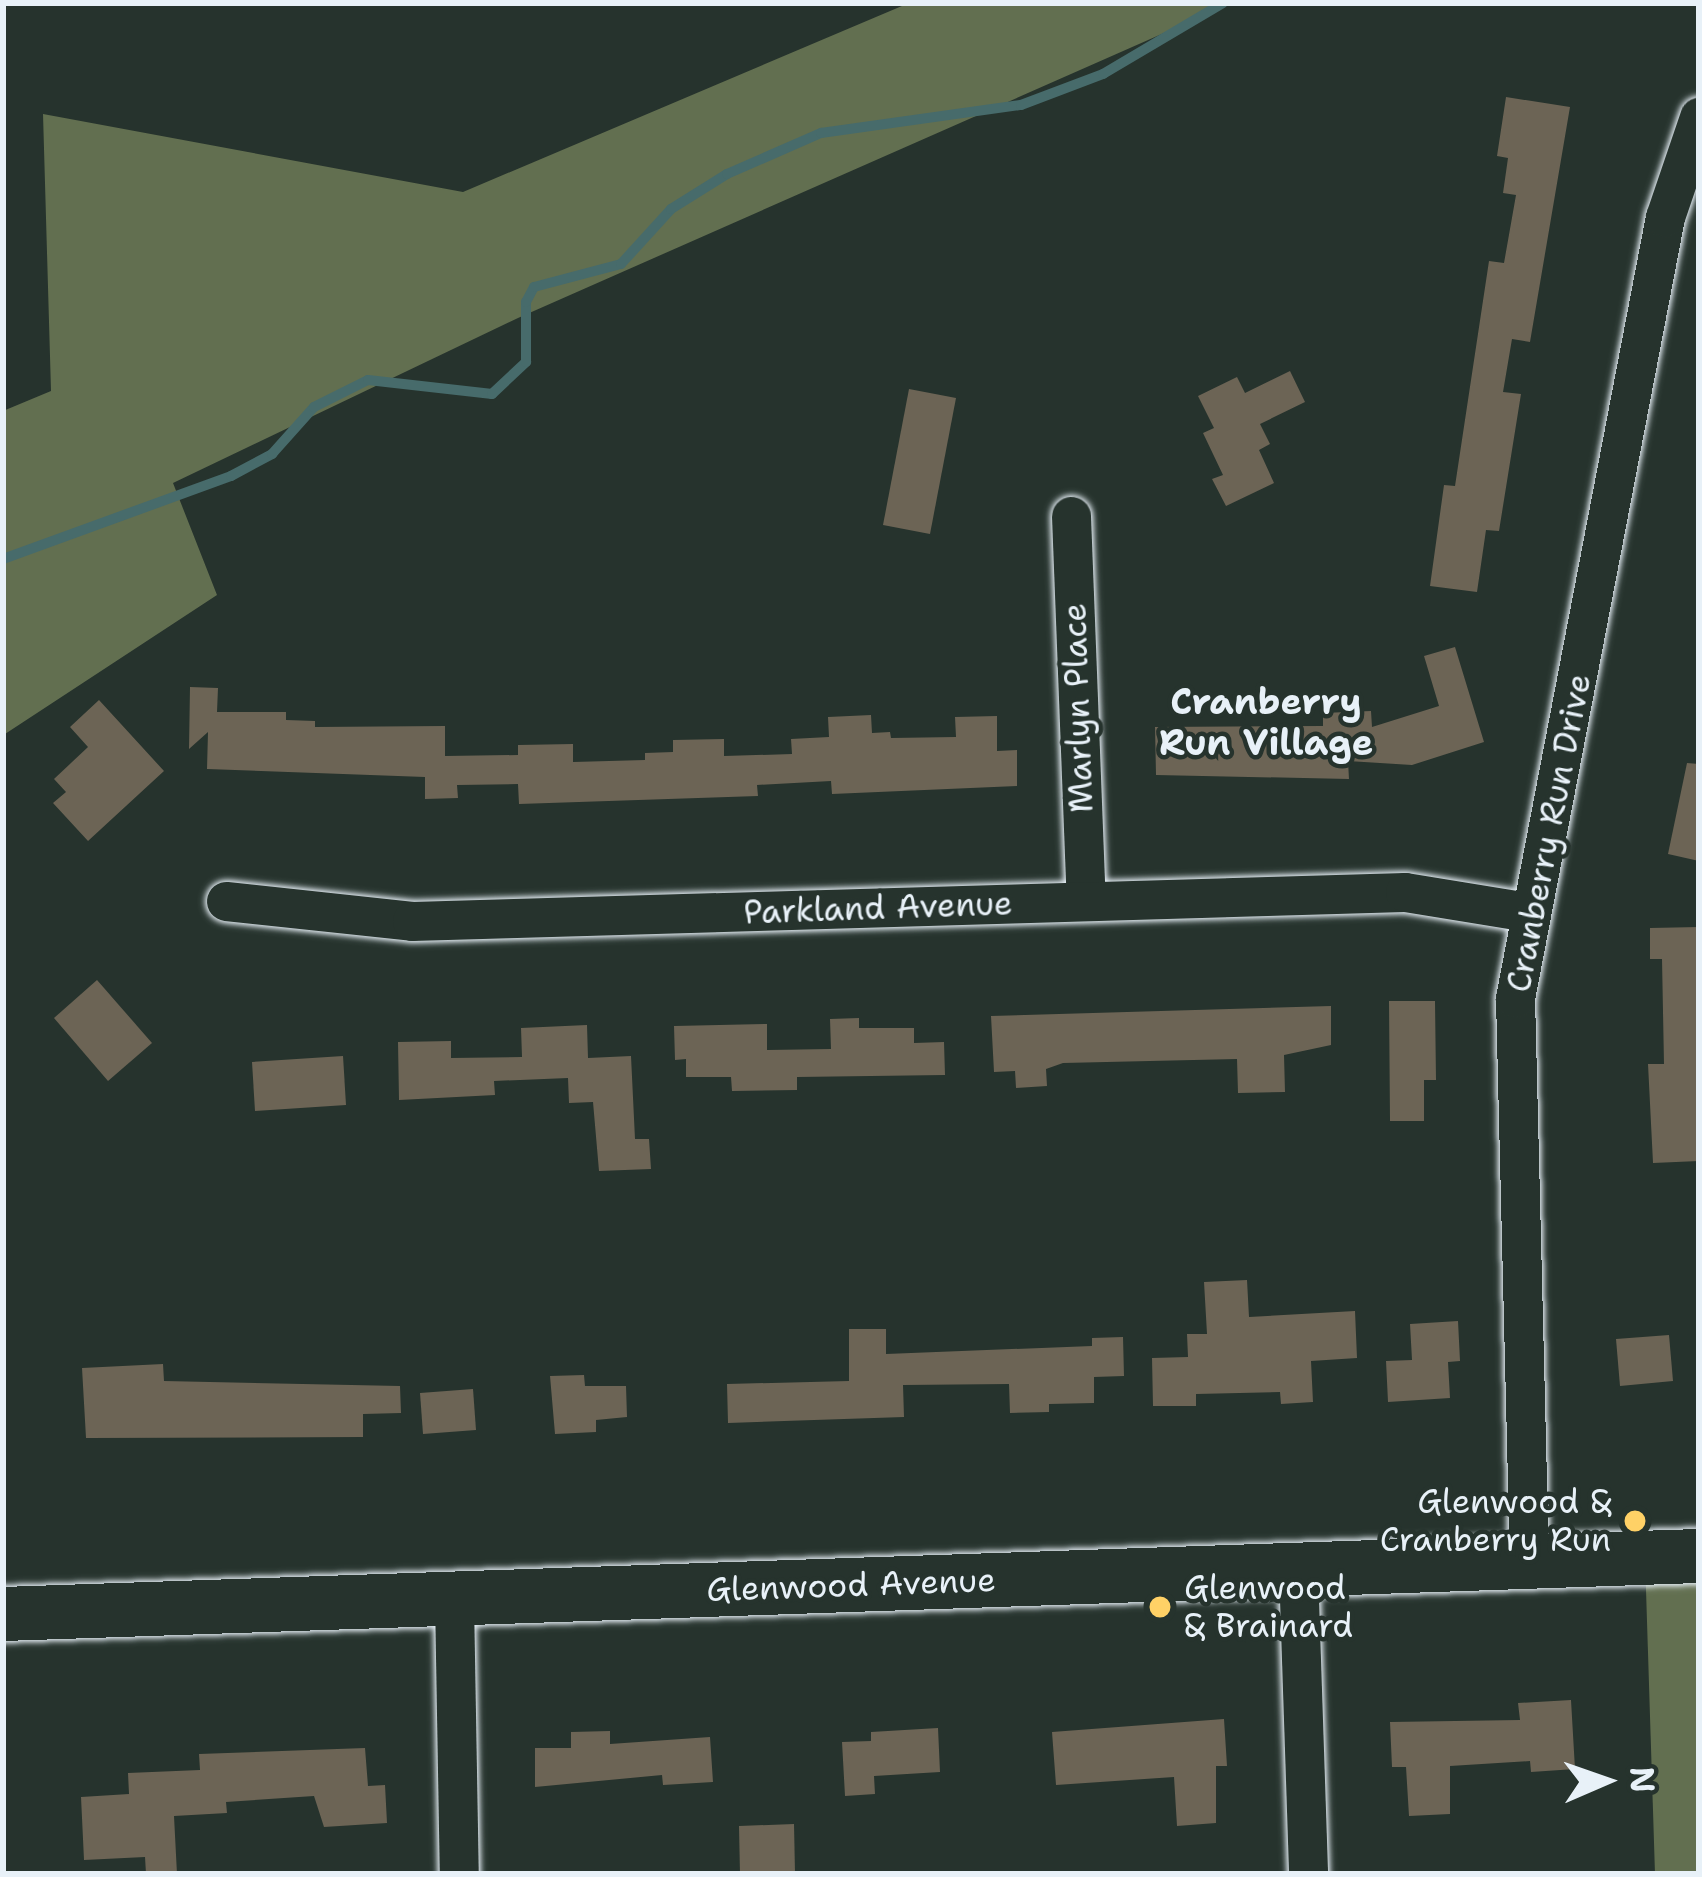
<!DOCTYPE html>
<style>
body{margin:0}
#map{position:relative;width:1702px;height:1877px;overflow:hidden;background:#26332d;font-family:"Shantell Sans",sans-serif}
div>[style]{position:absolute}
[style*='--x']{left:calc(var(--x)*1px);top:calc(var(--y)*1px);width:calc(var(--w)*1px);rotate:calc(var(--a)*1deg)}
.green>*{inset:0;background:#626f50}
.stream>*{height:10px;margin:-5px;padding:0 5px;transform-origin:5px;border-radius:5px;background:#476b6b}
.building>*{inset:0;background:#6c6455}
.roads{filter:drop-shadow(0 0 3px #e8f1f8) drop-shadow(0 0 3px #e8f1f8)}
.street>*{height:39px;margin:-19.5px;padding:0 19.5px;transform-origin:19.5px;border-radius:19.5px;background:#26332d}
.secondary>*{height:54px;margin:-27px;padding:0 27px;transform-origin:27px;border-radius:27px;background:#26332d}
.dots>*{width:33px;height:33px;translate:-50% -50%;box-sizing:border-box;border:6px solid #26332d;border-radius:50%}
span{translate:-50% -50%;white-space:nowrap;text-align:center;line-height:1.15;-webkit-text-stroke:9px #26332d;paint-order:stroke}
.street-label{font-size:33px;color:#e8f1f8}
.poi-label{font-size:33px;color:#e8f1f8}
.right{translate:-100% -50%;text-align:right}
.left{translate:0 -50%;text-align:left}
.neighbourhood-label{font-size:36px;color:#e8f1f8;font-weight:700}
.frame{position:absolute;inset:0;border:6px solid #e8f1f8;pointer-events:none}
.north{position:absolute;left:1546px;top:1721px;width:120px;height:120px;-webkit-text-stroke:9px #26332d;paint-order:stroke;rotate:88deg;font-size:33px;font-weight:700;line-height:48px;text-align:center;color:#e8f1f8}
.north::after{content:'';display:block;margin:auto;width:42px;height:54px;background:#e8f1f8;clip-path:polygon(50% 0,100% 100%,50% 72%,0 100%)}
</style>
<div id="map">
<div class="green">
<i style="clip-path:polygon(909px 3px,1232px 3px,518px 318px,173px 483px,217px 595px,5px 734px,3px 1614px,3px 411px,51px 391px,43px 114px,463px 192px)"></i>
<i style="clip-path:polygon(1699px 1556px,1699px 1874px,1655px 1874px,1645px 1558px)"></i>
</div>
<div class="stream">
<i style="--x:3;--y:559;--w:243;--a:-20"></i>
<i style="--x:231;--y:476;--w:47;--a:-28.2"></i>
<i style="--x:272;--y:454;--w:63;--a:-48.2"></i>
<i style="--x:314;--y:407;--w:60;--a:-26.6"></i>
<i style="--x:368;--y:380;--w:125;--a:6.4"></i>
<i style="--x:492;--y:394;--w:47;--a:-43.3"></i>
<i style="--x:526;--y:362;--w:60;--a:-90"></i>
<i style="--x:526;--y:302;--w:17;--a:-62"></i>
<i style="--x:534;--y:287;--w:90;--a:-14.8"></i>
<i style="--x:621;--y:264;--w:74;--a:-47.7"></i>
<i style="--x:671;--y:209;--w:66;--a:-32"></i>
<i style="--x:727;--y:174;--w:103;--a:-23.6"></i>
<i style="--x:821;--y:133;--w:202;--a:-8"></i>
<i style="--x:1021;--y:105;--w:88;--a:-20.7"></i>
<i style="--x:1103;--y:74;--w:139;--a:-30.6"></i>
</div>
<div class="building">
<i style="clip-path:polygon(1506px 97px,1570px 107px,1530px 342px,1512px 339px,1503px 392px,1521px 394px,1499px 531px,1486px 530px,1477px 592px,1430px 586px,1444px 485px,1455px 486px,1489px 261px,1504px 263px,1516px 195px,1503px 193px,1508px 158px,1497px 156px)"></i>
<i style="clip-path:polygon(1290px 371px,1305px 402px,1260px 424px,1270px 444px,1259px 450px,1274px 483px,1226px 506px,1212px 479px,1223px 475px,1203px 433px,1214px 428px,1198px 396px,1237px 377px,1245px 393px)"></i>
<i style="clip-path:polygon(909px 389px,956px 398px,930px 534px,883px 525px)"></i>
<i style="clip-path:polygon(1455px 647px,1484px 742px,1412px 765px,1348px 761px,1349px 779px,1156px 775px,1155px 727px,1323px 726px,1323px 713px,1371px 711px,1372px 727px,1439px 706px,1424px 656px)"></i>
<i style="clip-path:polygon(190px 687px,218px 688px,217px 712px,286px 712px,286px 720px,315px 721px,315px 727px,445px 726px,445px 756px,518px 755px,518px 745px,573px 744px,573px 762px,645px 760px,645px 753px,673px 752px,673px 740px,724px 739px,724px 756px,792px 754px,791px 739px,829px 737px,828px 717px,871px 715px,872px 733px,890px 732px,891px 738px,956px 737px,955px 717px,997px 716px,997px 751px,1017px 750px,1017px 786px,832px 794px,831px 781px,757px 785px,758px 796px,519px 804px,518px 784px,457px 785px,458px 798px,425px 799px,425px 777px,207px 769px,208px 732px,189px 749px)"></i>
<i style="clip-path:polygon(99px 700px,164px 771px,88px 841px,53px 803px,66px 792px,54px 779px,88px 747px,70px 727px)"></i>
<i style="clip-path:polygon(1687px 763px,1699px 764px,1699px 861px,1668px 854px)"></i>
<i style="clip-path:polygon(1699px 927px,1699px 1161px,1653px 1163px,1648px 1064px,1664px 1064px,1662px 959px,1650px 959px,1650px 928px)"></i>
<i style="clip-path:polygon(97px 980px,152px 1043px,108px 1081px,54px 1018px)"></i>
<i style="clip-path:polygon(1389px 1001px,1435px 1001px,1436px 1080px,1424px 1080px,1424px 1121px,1390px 1121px)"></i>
<i style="clip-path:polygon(1331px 1006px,1331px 1045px,1284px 1055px,1285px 1092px,1238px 1093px,1237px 1059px,1063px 1063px,1046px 1069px,1047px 1086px,1016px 1088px,1015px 1071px,994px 1072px,991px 1016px)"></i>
<i style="clip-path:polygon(859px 1018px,859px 1028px,914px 1028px,914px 1043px,944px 1042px,945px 1075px,797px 1077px,797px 1090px,732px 1091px,731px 1077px,686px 1077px,686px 1059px,675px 1060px,674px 1026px,767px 1024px,767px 1050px,831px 1049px,830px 1019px)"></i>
<i style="clip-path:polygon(587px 1025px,588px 1058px,631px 1056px,635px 1139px,649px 1139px,651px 1169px,599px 1171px,593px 1102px,569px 1103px,568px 1078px,494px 1081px,495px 1095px,399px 1100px,398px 1042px,451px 1041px,451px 1058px,522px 1057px,521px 1028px)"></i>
<i style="clip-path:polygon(343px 1056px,346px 1105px,255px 1111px,252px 1062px)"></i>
<i style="clip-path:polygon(1247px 1280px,1249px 1317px,1355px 1311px,1357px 1358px,1311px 1361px,1313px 1402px,1281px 1404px,1280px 1392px,1196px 1394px,1196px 1406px,1153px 1406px,1152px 1358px,1188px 1357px,1187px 1334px,1207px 1334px,1204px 1282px)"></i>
<i style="clip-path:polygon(1458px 1321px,1460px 1361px,1448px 1362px,1450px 1398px,1388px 1402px,1386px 1361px,1412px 1360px,1410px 1324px)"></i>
<i style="clip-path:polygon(849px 1329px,886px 1329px,886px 1354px,1092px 1346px,1092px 1338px,1123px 1337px,1124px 1376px,1094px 1377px,1094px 1403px,1049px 1404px,1049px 1412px,1010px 1413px,1009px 1384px,903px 1385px,904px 1417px,728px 1423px,727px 1384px,849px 1381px)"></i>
<i style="clip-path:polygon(1669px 1335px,1673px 1381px,1620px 1386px,1616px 1339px)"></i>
<i style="clip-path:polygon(163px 1364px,164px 1381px,400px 1386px,401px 1413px,363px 1414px,363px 1437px,86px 1438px,82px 1368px)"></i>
<i style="clip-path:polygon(584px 1375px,585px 1386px,626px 1386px,627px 1417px,596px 1420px,596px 1432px,555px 1434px,550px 1376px)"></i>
<i style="clip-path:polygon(473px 1389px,476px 1430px,423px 1434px,420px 1393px)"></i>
<i style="clip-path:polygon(1571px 1700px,1575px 1769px,1531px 1772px,1530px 1761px,1450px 1766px,1450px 1814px,1409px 1816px,1406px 1767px,1392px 1767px,1390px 1722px,1520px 1720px,1518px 1703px)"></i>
<i style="clip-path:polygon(1224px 1719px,1227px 1766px,1216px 1766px,1216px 1823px,1177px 1826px,1174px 1777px,1056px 1785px,1052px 1732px)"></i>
<i style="clip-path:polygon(938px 1728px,940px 1772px,874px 1776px,875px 1794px,845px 1796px,842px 1742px,871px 1741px,871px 1732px)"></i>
<i style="clip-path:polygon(610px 1731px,610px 1744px,710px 1737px,713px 1782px,663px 1785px,662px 1775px,535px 1787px,535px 1748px,571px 1748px,571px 1732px)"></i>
<i style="clip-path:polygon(365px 1748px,368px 1786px,385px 1785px,387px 1823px,324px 1827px,314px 1796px,226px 1802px,227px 1813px,174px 1816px,177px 1874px,146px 1874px,145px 1857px,84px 1860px,81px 1797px,129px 1794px,128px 1773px,200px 1770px,199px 1754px)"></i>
<i style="clip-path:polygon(794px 1824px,795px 1873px,740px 1874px,739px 1826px)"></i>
</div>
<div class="roads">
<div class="street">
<i style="--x:1071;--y:516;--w:385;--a:87.8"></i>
<i style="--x:226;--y:901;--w:187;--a:6.1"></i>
<i style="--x:412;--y:921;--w:993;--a:-1.67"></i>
<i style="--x:1405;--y:892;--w:126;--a:9.2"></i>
<i style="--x:1529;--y:1562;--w:564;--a:-91.42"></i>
<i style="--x:1515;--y:998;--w:795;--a:-79.13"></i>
<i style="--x:1665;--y:217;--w:106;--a:-71.2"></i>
<i style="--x:1298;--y:1569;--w:305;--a:88.1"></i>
<i style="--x:454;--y:1599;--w:275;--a:89"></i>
</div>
<div class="secondary">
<i style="--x:3;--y:1614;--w:1697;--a:-1.96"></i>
</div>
</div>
<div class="dots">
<i style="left:1635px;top:1521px;background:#ffd166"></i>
<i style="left:1160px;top:1607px;background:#ffd166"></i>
</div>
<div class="street-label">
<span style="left:1078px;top:708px;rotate:-92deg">Marlyn Place</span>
<span style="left:1549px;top:833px;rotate:-79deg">Cranberry Run Drive</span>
<span style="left:878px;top:908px;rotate:-2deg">Parkland Avenue</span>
<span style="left:851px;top:1585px;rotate:-2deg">Glenwood Avenue</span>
</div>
<div class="poi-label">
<span class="right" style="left:1611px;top:1521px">Glenwood &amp;<br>Cranberry Run</span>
<span class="left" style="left:1184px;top:1607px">Glenwood<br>&amp; Brainard</span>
</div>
<div class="neighbourhood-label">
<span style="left:1266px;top:722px">Cranberry<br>Run Village</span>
</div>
<div class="frame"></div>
<div class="north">N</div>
</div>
